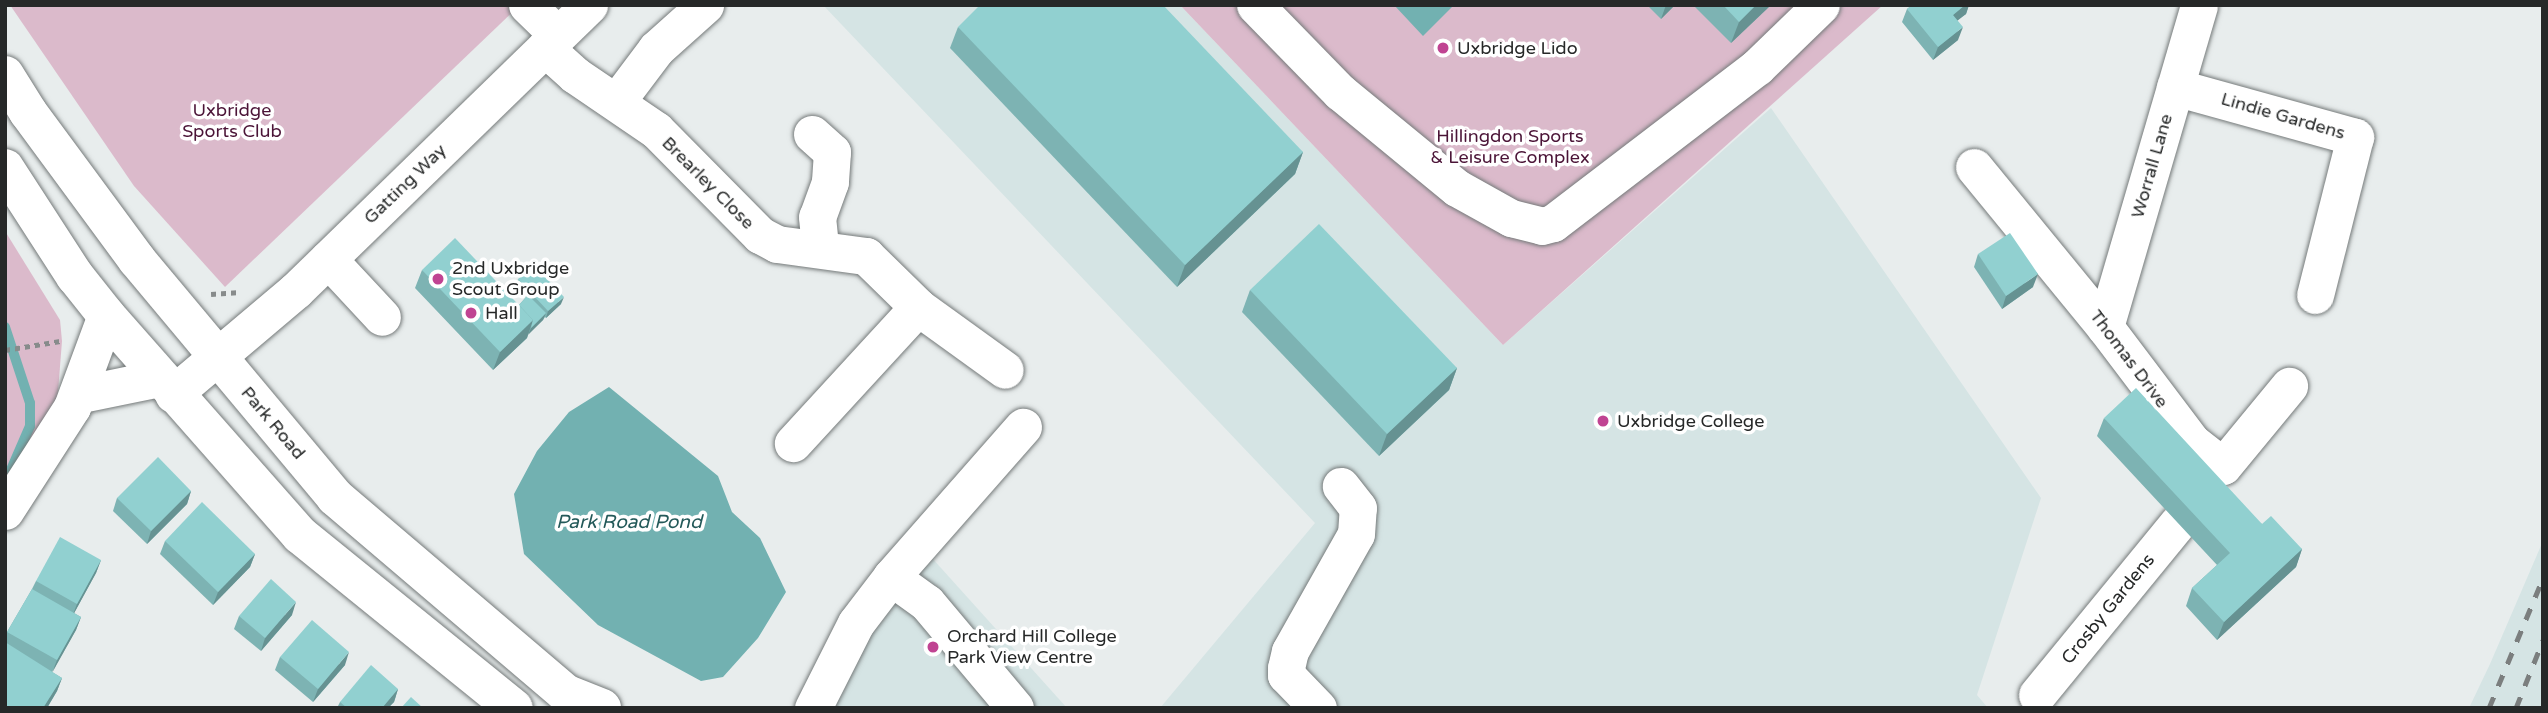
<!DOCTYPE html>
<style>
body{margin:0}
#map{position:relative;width:2548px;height:713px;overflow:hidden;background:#e8eded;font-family:"Varela Round",sans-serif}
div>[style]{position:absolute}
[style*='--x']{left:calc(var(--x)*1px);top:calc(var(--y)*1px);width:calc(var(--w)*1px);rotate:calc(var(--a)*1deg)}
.built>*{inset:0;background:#d5e4e4}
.green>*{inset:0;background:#dbbacb}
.water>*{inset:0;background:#72b1b1}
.stream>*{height:10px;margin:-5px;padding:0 5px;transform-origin:5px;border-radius:5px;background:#72b1b1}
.path>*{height:4.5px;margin-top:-2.25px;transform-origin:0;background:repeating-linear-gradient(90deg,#878b8b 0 5px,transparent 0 10px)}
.roads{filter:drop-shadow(0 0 2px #757a7a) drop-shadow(0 0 2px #757a7a)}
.minor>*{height:37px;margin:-18.5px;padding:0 18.5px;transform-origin:18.5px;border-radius:18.5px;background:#fff}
.major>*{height:38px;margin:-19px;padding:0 19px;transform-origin:19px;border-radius:19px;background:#fff}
.rail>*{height:5px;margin-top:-2.5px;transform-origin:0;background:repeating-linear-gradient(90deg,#7b7e7e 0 12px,transparent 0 24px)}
.wall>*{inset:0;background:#7db3b3}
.shaded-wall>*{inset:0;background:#669292}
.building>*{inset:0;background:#91d0d0}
.dots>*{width:19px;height:19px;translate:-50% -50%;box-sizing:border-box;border:4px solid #fff;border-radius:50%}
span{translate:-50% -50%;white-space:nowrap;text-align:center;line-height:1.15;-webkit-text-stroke:7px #fff;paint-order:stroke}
.poi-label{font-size:18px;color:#262828}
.left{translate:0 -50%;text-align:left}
.park-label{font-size:18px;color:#4b1437}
.street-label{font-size:18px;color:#262828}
.water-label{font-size:19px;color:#235959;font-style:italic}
.frame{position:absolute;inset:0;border:7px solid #262828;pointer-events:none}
</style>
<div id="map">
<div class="built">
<i style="clip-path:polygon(823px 5px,1180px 5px,1503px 345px,1771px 108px,2041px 498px,1977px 695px,1988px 708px,1160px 708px,1315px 523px)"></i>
<i style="clip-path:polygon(2543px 541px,2543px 708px,2469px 708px,2490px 664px)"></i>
<i style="clip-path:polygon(923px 548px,1067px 708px,821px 708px)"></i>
</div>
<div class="green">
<i style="clip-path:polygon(10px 5px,520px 5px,225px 287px,134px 186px)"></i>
<i style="clip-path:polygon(1180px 5px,1883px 5px,1503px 345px)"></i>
<i style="clip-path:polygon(5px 231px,60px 320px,62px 341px,55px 430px,5px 519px)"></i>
</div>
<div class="water">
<i style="clip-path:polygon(1394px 5px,1454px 5px,1423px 36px)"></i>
<i style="clip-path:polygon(609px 387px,718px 476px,732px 512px,760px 538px,786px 592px,758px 638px,723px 677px,701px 681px,598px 625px,524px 554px,514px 494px,537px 451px,569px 412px)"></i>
</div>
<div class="stream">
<i style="--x:5;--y:327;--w:80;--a:71.8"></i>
<i style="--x:30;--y:403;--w:23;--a:90"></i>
<i style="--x:30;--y:426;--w:48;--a:113.4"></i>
</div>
<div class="path">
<i style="--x:211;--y:294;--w:26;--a:-4"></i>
<i style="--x:5;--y:350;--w:56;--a:-9.3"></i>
</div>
<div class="roads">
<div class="minor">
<i style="--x:527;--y:5;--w:43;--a:44.1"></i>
<i style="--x:1255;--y:5;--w:122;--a:45.7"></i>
<i style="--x:1340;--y:92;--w:151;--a:39.4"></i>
<i style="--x:1457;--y:188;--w:62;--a:29.1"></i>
<i style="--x:1511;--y:218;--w:32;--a:14"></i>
<i style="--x:1542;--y:226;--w:11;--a:-15"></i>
<i style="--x:1553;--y:223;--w:257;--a:-37.4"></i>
<i style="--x:1757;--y:67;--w:89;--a:-44.1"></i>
<i style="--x:545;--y:48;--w:40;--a:42"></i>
<i style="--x:575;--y:75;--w:98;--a:34.2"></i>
<i style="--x:656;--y:130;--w:148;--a:45.3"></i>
<i style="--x:760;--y:235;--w:19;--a:28"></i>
<i style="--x:777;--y:244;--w:90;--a:7.7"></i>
<i style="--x:866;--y:256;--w:73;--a:44.4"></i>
<i style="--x:918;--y:307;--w:185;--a:132.6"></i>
<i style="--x:2175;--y:87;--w:187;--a:15.5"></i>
<i style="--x:2355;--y:137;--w:163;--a:104.2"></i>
<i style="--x:617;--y:101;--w:65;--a:-53.1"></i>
<i style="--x:656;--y:49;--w:66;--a:-41.9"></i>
<i style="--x:812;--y:134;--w:27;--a:42"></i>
<i style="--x:832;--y:152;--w:30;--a:94"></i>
<i style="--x:830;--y:182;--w:37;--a:110"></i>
<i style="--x:817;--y:217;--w:30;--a:84"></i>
<i style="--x:1974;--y:167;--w:207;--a:50.7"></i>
<i style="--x:2105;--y:327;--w:144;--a:52.9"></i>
<i style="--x:2192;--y:442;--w:39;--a:38"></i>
<i style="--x:2223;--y:466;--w:104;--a:-50.5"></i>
<i style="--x:328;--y:259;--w:79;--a:47"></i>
<i style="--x:918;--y:307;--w:107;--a:35.9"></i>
<i style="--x:2105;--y:327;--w:335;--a:-73.7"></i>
<i style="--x:173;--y:394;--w:161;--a:-40.2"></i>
<i style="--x:296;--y:290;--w:409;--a:-44.2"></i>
<i style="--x:77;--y:395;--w:85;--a:-11.6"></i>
<i style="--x:5;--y:511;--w:124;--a:-57.2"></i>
<i style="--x:72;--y:407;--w:98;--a:-69.7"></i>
<i style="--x:891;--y:577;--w:44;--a:35.8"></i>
<i style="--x:927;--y:603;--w:137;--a:50"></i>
<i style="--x:2037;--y:695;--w:222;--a:-50.7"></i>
<i style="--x:813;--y:708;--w:95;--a:-63.2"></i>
<i style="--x:856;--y:623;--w:58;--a:-52.7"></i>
<i style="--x:891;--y:577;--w:200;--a:-48.7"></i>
<i style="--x:1318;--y:708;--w:46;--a:-134.1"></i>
<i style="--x:1286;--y:675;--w:7;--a:-90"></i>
<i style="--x:1286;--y:668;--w:17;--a:-77"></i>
<i style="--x:1290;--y:651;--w:134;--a:-60.6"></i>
<i style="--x:1356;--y:534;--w:26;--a:-86"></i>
<i style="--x:1358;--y:508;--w:28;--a:-128"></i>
</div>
<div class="major">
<i style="--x:5;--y:75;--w:44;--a:58.1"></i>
<i style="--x:28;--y:112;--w:184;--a:53.6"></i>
<i style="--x:137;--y:260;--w:309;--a:50.1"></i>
<i style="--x:335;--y:497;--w:302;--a:40.4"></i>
<i style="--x:565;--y:693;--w:40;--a:22"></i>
<i style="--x:5;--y:168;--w:129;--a:57.1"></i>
<i style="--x:75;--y:276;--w:50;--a:51.5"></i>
<i style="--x:106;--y:315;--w:293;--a:48.6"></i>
<i style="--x:300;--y:535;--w:275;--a:39"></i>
</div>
</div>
<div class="rail">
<i style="--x:2489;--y:708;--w:141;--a:-67.4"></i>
<i style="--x:2516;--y:708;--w:73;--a:-68.3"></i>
</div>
<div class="wall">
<i style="clip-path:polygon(1647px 5px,1675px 5px,1661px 19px)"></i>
<i style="clip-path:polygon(1693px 5px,1771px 5px,1731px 43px)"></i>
<i style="clip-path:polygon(1912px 5px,1969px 5px,1966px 14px,1957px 20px,1958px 40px,1933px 60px,1902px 22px,1907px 9px)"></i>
<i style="clip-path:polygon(958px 27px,1303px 152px,1295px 174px,1177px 287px,950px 48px)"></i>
<i style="clip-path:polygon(1978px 254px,2033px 287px,2002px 309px,1974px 267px)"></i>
<i style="clip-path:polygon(422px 270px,519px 305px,526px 297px,516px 286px,518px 279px,561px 304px,546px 318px,545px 317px,543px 320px,528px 334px,527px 338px,493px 370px,415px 288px)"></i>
<i style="clip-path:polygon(1250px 290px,1457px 368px,1449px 390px,1379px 456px,1242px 312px)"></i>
<i style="clip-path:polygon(2104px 418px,2262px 524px,2302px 549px,2296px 567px,2217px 640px,2186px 606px,2192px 588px,2217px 565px,2097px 436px)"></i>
<i style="clip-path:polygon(191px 491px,187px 504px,147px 544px,113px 511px,117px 498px)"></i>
<i style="clip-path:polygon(165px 541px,255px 554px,250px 567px,213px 605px,160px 554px)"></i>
<i style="clip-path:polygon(101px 560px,96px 573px,74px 613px,81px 617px,76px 630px,52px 672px,62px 678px,57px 691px,47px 708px,5px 708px,5px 638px,7px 632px,32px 589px,36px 581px)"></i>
<i style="clip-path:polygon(292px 615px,261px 651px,234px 629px,239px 616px)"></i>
<i style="clip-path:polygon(280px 657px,345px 665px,313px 702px,275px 670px)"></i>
<i style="clip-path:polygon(398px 689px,394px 702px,388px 708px,337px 708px,340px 702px)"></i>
</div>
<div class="shaded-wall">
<i style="clip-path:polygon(1666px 5px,1675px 5px,1661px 19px)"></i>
<i style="clip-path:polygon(1756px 5px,1771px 5px,1731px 43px,1739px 22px)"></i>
<i style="clip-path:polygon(1965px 5px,1969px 5px,1966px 14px,1948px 28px,1953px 15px)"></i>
<i style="clip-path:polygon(1963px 27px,1958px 40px,1933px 60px,1938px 47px)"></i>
<i style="clip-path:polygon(1303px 152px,1295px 174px,1177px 287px,1185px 265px)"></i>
<i style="clip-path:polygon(2038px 274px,2033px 287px,2002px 309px,2006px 296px)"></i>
<i style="clip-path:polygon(564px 297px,561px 304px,546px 318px,548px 311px)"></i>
<i style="clip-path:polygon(546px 313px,543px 320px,528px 335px,531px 328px)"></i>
<i style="clip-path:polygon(533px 320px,527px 338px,493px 370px,500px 352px)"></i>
<i style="clip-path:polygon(1457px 368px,1449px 390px,1379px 456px,1387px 434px)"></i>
<i style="clip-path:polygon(191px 491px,187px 504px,147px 544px,151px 531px)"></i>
<i style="clip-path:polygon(2302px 549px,2296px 567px,2217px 640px,2224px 622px)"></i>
<i style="clip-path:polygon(255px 554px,250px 567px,213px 605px,218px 592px)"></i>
<i style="clip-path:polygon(101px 560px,96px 573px,72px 617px,77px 604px)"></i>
<i style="clip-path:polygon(296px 602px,292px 615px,261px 651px,265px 638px)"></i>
<i style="clip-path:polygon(81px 617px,76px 630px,52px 673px,57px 660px)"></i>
<i style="clip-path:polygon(349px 652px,345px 665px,313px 702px,318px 689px)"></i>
<i style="clip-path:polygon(62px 678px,57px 691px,47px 708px,43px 708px)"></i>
<i style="clip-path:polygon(398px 689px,394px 702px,388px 708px,382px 708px)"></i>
</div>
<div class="building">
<i style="clip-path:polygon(980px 5px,1163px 5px,1303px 152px,1185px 265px,958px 27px)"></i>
<i style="clip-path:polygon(1723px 5px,1756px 5px,1739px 22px)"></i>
<i style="clip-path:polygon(1912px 5px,1965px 5px,1953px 15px,1963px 27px,1938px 47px,1907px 9px)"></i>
<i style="clip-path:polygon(1319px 224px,1457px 368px,1387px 434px,1250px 290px)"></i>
<i style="clip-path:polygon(2010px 233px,2038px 274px,2006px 296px,1978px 254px)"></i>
<i style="clip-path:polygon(455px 238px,533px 320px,500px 352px,422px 270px)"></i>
<i style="clip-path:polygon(534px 265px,564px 297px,548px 311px,518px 279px)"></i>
<i style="clip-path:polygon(528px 295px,546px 313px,531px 328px,533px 320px,519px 305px)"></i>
<i style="clip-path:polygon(2136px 388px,2262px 524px,2271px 516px,2302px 549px,2224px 622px,2192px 588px,2230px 553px,2104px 418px)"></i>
<i style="clip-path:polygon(158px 457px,191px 491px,151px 531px,117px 498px)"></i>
<i style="clip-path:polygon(202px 502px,255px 554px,218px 592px,165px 541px)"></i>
<i style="clip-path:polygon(60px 537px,101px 560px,77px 604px,36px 581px)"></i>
<i style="clip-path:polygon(271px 579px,296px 602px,265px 638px,239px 616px)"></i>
<i style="clip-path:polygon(32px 589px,81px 617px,57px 660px,7px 632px)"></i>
<i style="clip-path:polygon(312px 620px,349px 652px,318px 689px,280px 657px)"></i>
<i style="clip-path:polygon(5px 642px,62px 678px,43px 708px,10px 708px,5px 705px)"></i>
<i style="clip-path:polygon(371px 665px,398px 689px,382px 708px,347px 708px,340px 702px)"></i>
<i style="clip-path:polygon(411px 697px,423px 708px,401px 708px)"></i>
</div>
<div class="dots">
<i style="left:1443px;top:48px;background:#c04392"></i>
<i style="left:438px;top:279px;background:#c04392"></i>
<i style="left:471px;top:313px;background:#c04392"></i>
<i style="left:1603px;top:421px;background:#c04392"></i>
<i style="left:933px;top:647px;background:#c04392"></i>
</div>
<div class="poi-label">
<span class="left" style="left:1457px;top:48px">Uxbridge Lido</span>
<span class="left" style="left:452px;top:279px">2nd Uxbridge<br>Scout Group</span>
<span class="left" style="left:485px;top:313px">Hall</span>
<span class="left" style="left:1617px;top:421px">Uxbridge College</span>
<span class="left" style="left:947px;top:647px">Orchard Hill College<br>Park View Centre</span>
</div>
<div class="park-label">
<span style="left:232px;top:121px">Uxbridge<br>Sports Club</span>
<span style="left:1510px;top:147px">Hillingdon Sports<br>&amp; Leisure Complex</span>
</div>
<div class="street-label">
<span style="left:2283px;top:116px;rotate:16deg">Lindie Gardens</span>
<span style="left:2152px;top:166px;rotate:-74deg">Worrall Lane</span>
<span style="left:708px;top:183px;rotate:45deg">Brearley Close</span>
<span style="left:405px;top:184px;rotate:-44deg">Gatting Way</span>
<span style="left:2129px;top:359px;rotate:53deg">Thomas Drive</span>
<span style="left:273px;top:423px;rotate:50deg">Park Road</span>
<span style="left:2108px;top:609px;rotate:-51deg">Crosby Gardens</span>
</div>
<div class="water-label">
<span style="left:629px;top:523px">Park Road Pond</span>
</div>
<div class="frame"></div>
</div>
